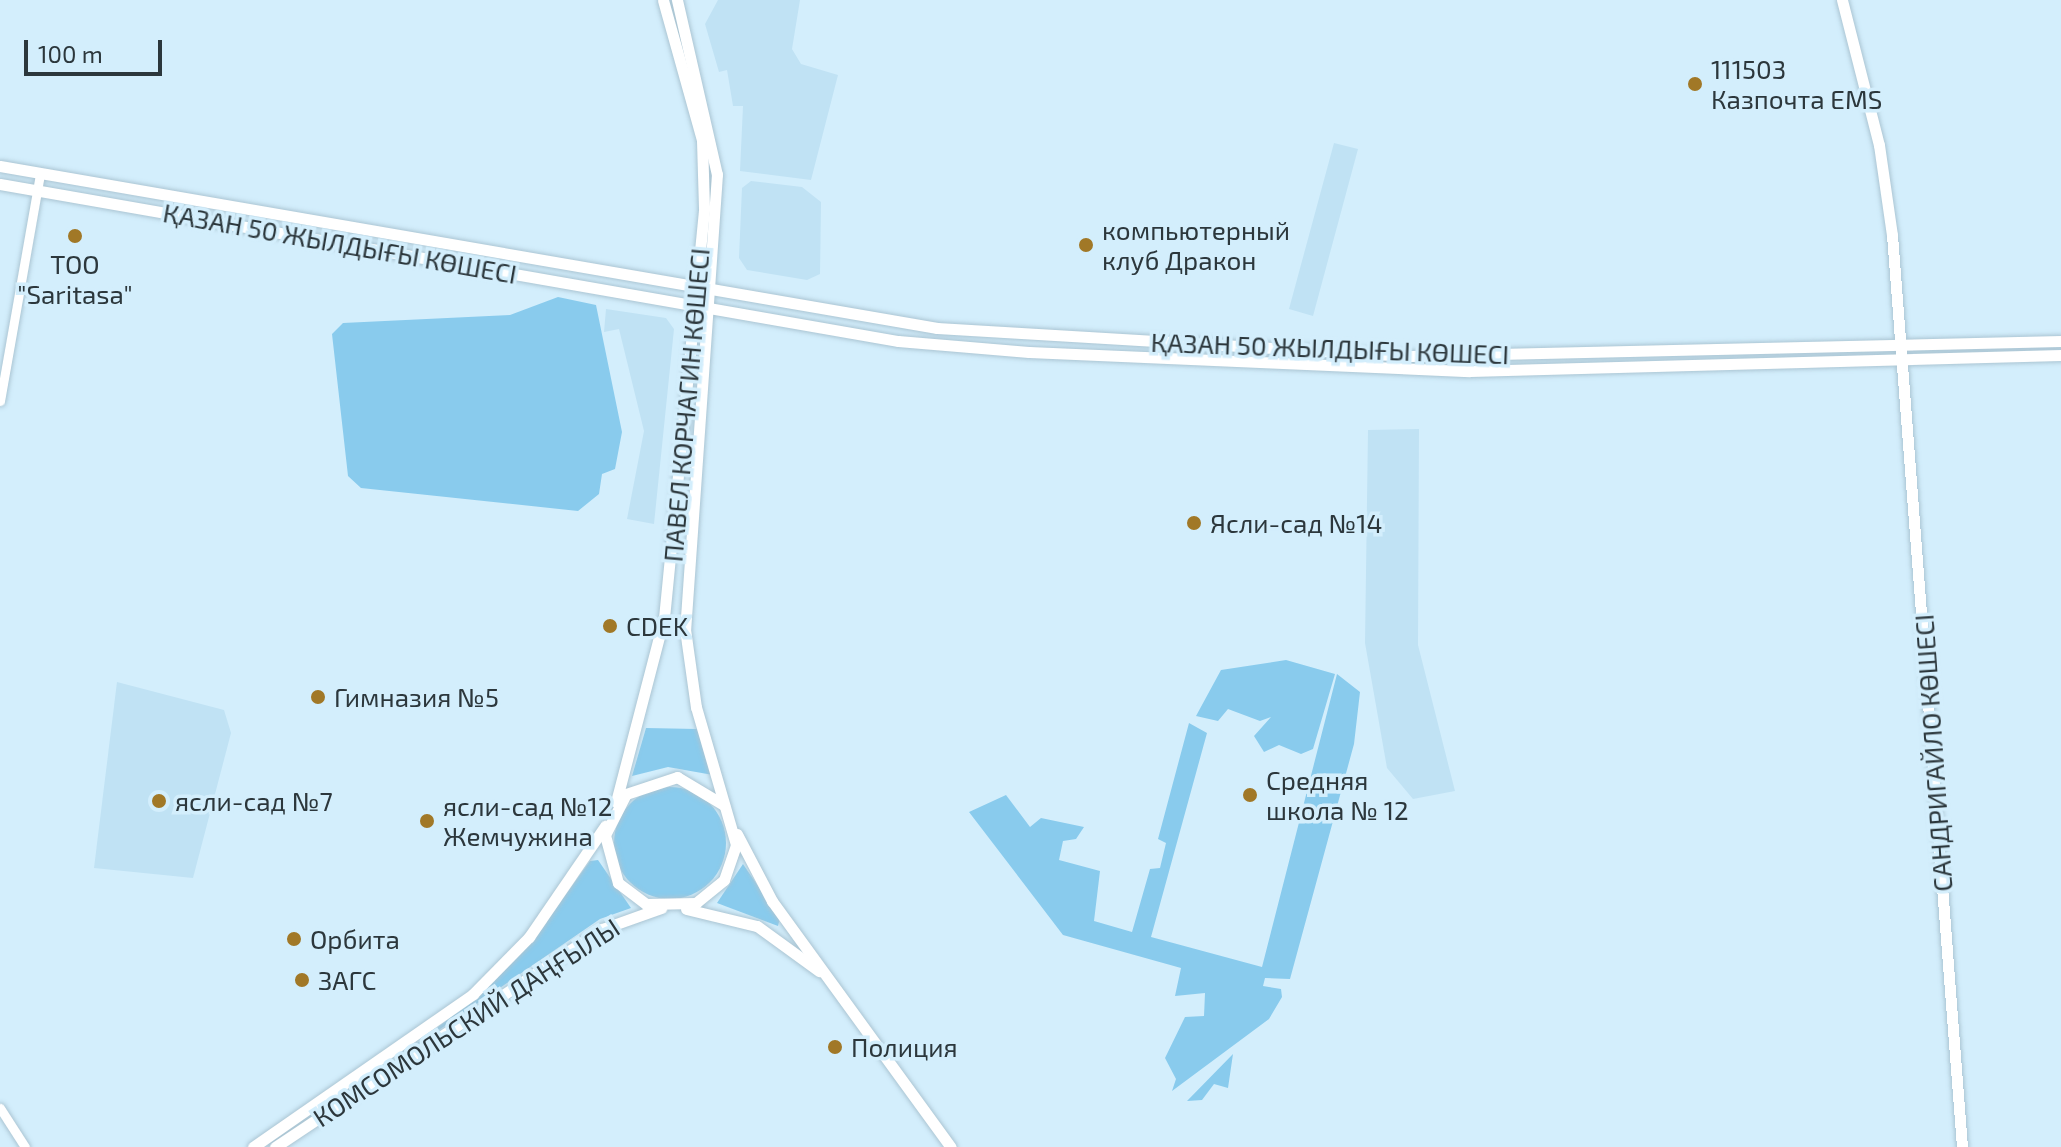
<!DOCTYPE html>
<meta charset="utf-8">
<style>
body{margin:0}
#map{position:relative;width:2061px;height:1147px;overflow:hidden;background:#d3eefc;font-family:"Exo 2",sans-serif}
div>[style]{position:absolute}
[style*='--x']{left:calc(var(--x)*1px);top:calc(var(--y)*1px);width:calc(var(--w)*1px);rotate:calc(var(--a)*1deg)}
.built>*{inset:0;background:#c0e2f4}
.green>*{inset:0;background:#89cbed}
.round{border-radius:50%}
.roads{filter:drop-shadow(0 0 2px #abc5d3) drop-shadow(0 0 2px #abc5d3)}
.minor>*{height:9px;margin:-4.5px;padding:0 4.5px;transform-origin:4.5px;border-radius:4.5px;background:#fff}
.tertiary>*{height:11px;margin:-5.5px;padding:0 5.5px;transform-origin:5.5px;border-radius:5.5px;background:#fff}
.dots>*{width:22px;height:22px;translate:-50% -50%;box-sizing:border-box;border:4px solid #d3eefc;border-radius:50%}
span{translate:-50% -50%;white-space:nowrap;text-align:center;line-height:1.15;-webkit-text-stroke:7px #d3eefc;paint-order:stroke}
.poi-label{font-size:26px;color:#2c373c}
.left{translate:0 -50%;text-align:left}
.street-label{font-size:26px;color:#2c373c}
.scale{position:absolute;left:24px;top:40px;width:138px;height:36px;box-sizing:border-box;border:4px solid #2c373c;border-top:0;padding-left:10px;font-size:24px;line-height:28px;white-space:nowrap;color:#2c373c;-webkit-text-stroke:6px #d3eefc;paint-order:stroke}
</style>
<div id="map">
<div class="built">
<i style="clip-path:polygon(718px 0,800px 0,792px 49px,801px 64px,838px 75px,811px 180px,740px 171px,743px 106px,733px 106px,727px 70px,719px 72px,705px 24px)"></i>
<i style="clip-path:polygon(1334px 143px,1358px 149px,1313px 316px,1289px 309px)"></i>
<i style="clip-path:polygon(751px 181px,802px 187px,821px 202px,820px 274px,807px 280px,747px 270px,739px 258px,742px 188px)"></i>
<i style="clip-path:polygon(606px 309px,666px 318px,674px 329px,654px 524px,627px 519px,644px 431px,619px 329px,604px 332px)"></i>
<i style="clip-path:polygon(1419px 429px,1418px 645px,1455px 791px,1413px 799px,1387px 768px,1365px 643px,1368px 430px)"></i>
<i style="clip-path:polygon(117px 682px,224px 710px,231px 733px,193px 878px,94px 868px)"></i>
</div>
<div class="green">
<i style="clip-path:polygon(558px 297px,596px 305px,622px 432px,615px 469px,602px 474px,599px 494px,578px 511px,361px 488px,348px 476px,332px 334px,343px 323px,510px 315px)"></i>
<i style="clip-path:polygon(1286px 660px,1335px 674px,1313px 749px,1301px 754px,1279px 745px,1264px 752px,1254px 736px,1271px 717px,1260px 721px,1228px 709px,1218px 721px,1196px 716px,1221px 670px)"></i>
<i style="clip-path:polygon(1337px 674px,1360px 692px,1354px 744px,1290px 979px,1265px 978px,1263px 986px,1281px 989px,1282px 997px,1269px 1019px,1172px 1091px,1176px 1079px,1165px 1058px,1185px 1017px,1204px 1016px,1205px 993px,1175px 996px,1181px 968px,1063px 935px,969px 812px,1006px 795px,1030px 827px,1041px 818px,1084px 827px,1076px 839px,1063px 841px,1059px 860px,1100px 871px,1094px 921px,1132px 932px,1150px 869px,1160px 868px,1166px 843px,1158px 839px,1189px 723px,1207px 733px,1151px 937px,1262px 967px)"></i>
<i style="clip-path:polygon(646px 728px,697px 729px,713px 775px,668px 767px,632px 776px)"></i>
<i class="round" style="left:614px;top:787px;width:112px;height:112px"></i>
<i style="clip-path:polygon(598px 860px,631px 908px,600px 919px,401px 1056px,478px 996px,530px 944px,590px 861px)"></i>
<i style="clip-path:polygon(743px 864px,780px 918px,778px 926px,717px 903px)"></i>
<i style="clip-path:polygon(1233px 1054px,1228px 1088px,1214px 1084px,1202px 1100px,1187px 1101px)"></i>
</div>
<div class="roads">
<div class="minor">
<i style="--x:0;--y:401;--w:231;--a:-80"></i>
<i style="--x:0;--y:1108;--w:46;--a:57.3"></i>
</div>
<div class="tertiary">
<i style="--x:677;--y:0;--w:179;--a:77.1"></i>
<i style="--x:717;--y:174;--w:456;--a:94"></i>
<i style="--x:685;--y:629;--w:79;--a:82"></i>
<i style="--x:696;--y:707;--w:144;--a:73.8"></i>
<i style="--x:736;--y:845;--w:37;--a:109"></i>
<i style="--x:724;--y:880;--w:36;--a:141"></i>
<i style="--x:696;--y:903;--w:50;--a:178.9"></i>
<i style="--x:646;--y:904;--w:35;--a:-143"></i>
<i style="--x:618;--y:883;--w:50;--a:-105.2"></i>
<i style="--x:605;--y:835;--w:46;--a:-62.9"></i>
<i style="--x:626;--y:794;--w:54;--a:-18.4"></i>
<i style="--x:677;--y:777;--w:55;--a:30.8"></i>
<i style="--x:1842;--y:0;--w:150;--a:75.7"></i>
<i style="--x:1879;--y:145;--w:91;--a:81.8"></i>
<i style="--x:1892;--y:235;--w:915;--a:85.61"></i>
<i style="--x:0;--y:166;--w:951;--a:9.81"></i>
<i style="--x:937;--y:328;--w:474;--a:3.4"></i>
<i style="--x:1410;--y:356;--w:651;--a:-1.32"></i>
<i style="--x:0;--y:184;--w:912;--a:9.92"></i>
<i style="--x:898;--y:341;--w:131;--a:4.8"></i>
<i style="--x:1029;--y:352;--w:441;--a:2.5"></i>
<i style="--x:1470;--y:371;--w:591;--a:-1.55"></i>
<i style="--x:616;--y:802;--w:190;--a:-75.4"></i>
<i style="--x:664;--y:618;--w:412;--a:-84.4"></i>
<i style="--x:704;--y:208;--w:68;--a:-91.7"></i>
<i style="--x:702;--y:140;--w:145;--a:-105.6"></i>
<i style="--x:737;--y:834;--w:76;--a:62.4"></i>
<i style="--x:772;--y:901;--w:304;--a:54"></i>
<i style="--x:686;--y:909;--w:73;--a:13.5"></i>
<i style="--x:757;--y:926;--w:77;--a:36"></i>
<i style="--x:253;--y:1147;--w:268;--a:-34.8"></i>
<i style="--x:473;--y:994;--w:80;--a:-45.5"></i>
<i style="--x:529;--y:937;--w:135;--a:-55.6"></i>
<i style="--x:275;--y:1147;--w:393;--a:-33.7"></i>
<i style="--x:602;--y:929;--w:63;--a:-19.6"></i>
</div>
</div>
<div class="dots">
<i style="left:1695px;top:84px;background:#a17827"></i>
<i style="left:75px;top:236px;background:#a17827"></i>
<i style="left:1086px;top:245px;background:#a17827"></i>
<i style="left:1194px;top:523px;background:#a17827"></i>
<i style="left:610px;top:626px;background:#a17827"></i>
<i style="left:318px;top:697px;background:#a17827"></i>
<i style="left:1250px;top:795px;background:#a17827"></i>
<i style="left:159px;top:801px;background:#a17827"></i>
<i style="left:427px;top:821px;background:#a17827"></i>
<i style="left:294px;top:939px;background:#a17827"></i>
<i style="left:302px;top:980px;background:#a17827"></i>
<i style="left:835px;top:1047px;background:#a17827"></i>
</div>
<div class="poi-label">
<span class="left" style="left:1711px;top:84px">111503<br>Казпочта EMS</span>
<span class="left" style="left:1102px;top:245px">компьютерный<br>клуб Дракон</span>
<span style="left:75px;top:279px">ТОО<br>"Saritasa"</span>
<span class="left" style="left:1210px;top:523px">Ясли-сад №14</span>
<span class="left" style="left:626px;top:626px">CDEK</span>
<span class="left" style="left:334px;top:697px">Гимназия №5</span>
<span class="left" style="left:1266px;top:795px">Средняя<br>школа № 12</span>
<span class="left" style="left:175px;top:801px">ясли-сад №7</span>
<span class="left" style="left:443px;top:821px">ясли-сад №12<br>Жемчужина</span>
<span class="left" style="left:310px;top:939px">Орбита</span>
<span class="left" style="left:318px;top:980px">ЗАГС</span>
<span class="left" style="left:851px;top:1047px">Полиция</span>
</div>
<div class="street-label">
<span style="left:340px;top:243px;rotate:10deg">ҚАЗАН 50 ЖЫЛДЫҒЫ КӨШЕСІ</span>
<span style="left:1330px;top:348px;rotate:2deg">ҚАЗАН 50 ЖЫЛДЫҒЫ КӨШЕСІ</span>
<span style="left:686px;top:405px;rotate:-85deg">ПАВЕЛ КОРЧАГИН КӨШЕСІ</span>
<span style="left:1933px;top:753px;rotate:-94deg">САНДРИГАЙЛО КӨШЕСІ</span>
<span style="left:466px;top:1022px;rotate:-33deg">КОМСОМОЛЬСКИЙ ДАҢҒЫЛЫ</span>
</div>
<div class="scale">100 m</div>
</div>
